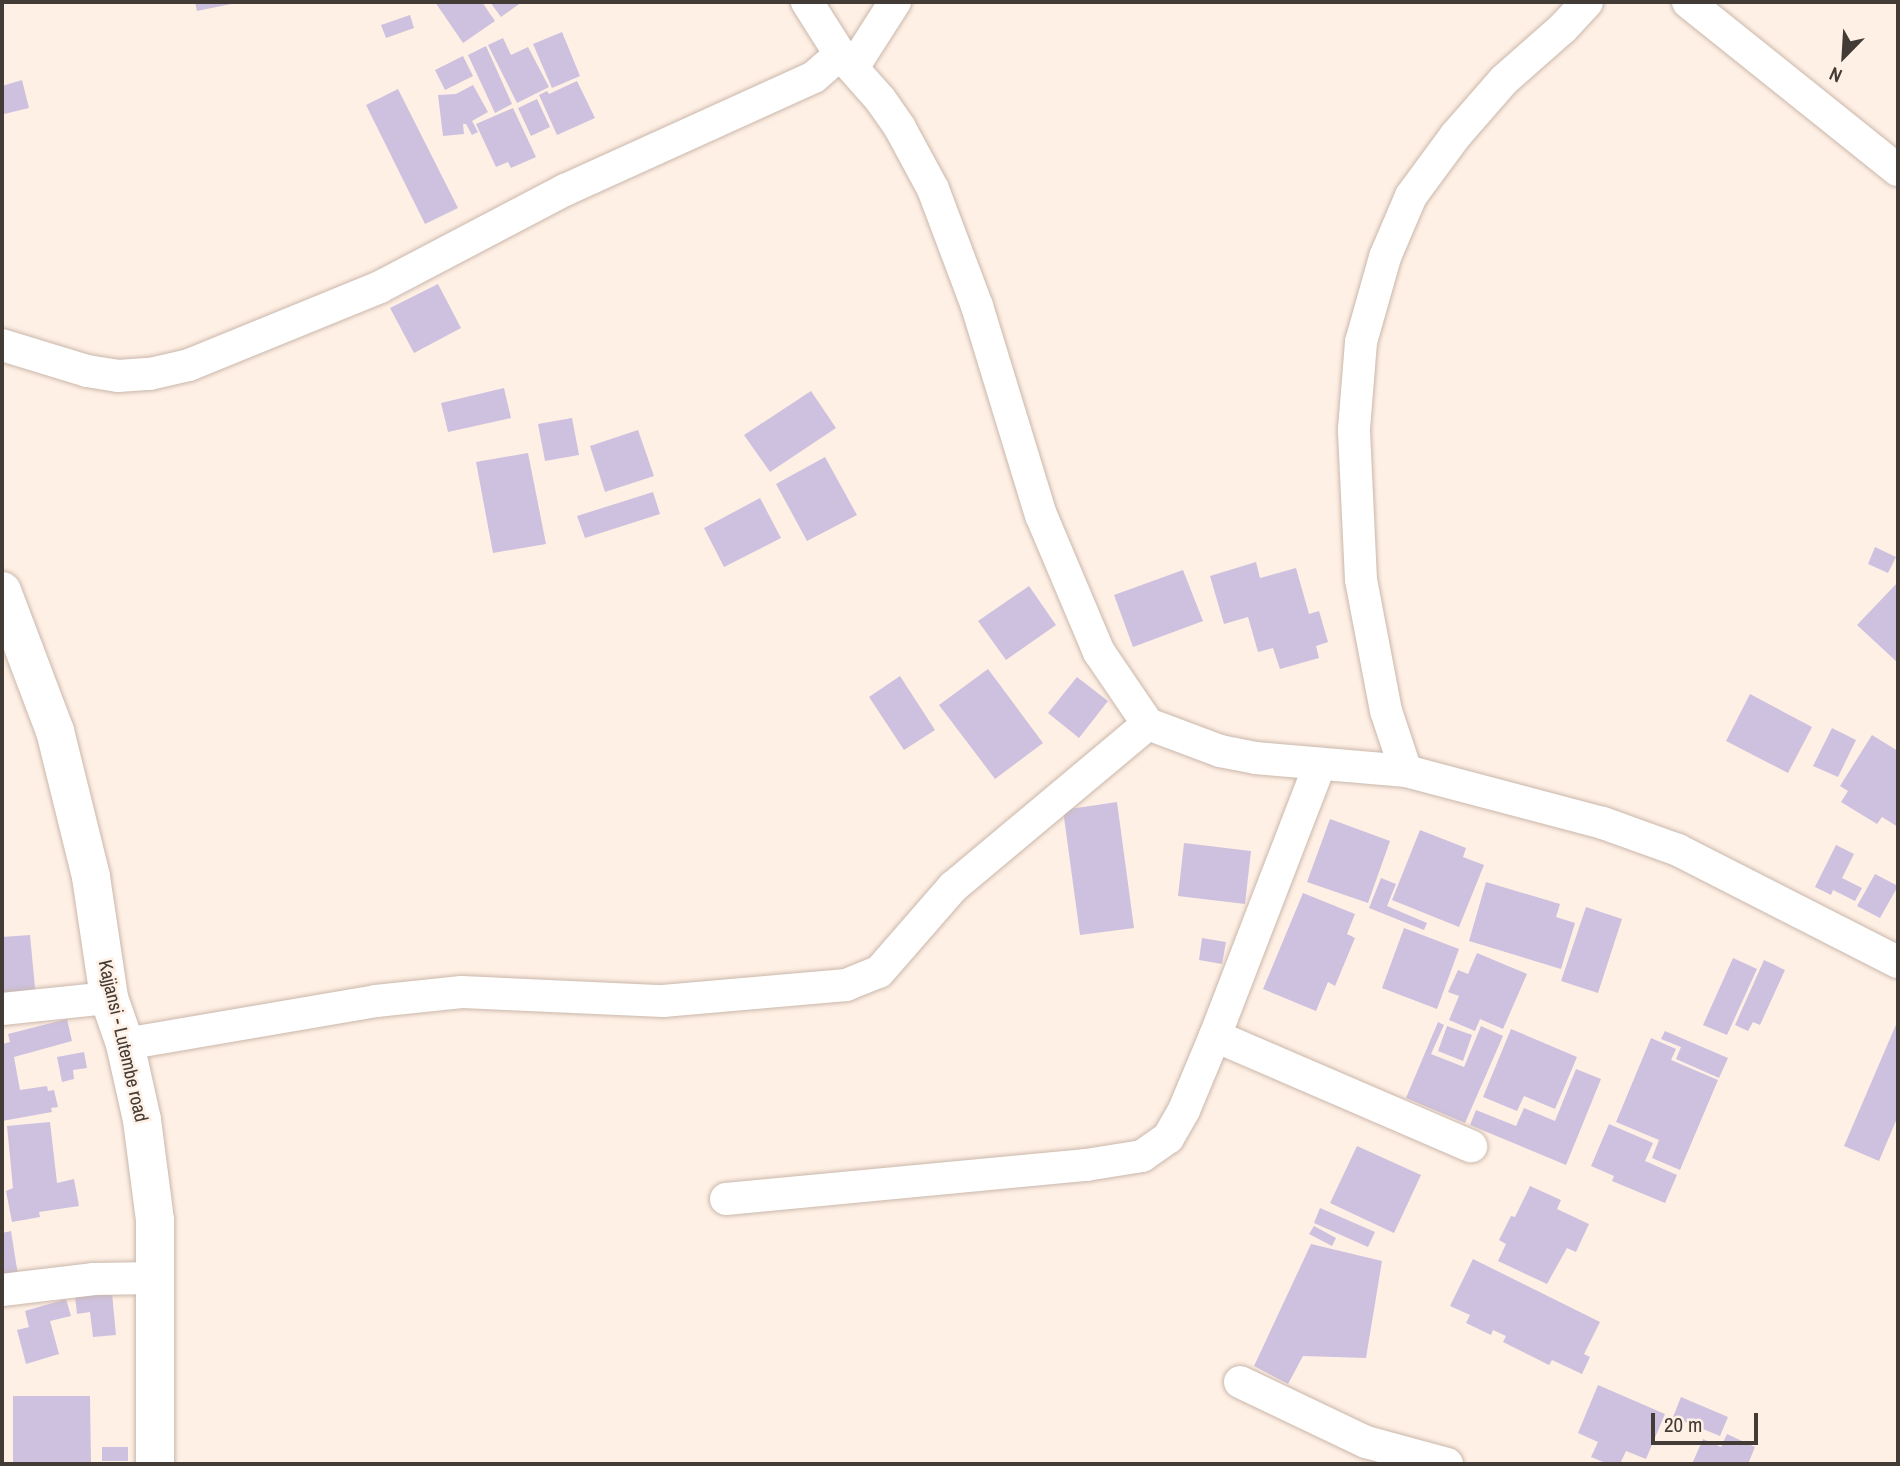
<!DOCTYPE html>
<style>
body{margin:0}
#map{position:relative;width:1900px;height:1466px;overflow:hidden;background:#fff0e5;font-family:"Archivo Narrow",sans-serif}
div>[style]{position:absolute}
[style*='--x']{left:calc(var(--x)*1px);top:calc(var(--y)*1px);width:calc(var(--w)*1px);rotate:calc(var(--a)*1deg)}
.building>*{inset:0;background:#cdc1df}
.roads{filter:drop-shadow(0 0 2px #cab7ab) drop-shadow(0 0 2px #cab7ab)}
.street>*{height:32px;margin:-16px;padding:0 16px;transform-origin:16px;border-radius:16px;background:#fff}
.secondary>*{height:38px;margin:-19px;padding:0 19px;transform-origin:19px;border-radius:19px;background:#fff}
span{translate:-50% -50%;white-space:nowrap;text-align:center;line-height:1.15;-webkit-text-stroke:5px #fff0e5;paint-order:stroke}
.street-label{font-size:19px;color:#423b36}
.frame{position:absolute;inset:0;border:4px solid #423b36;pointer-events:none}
.north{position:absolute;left:1809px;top:21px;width:70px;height:70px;-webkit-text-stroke:5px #fff0e5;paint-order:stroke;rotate:204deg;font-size:19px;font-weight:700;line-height:28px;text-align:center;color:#423b36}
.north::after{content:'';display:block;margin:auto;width:24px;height:32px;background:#423b36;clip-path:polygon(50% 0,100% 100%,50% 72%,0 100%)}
.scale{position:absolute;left:1651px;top:1413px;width:107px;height:32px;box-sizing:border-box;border:4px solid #423b36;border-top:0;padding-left:9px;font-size:21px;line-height:24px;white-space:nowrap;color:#423b36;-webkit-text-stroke:5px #fff0e5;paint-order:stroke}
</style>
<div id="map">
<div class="building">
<i style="clip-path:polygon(195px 2px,236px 2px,236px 3px,197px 11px)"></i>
<i style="clip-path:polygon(435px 2px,482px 2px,495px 21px,463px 43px)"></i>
<i style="clip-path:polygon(490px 2px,522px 2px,501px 17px)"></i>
<i style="clip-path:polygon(410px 15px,414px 28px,386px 38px,381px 25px)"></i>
<i style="clip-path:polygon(562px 32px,580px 76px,552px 88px,533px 44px)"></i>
<i style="clip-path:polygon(503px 38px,511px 55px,528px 47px,549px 87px,517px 103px,488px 45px)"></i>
<i style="clip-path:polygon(486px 46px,512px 104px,495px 113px,468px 55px)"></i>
<i style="clip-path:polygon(463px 56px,473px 76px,445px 90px,435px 70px)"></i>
<i style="clip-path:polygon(22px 80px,29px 108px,4px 114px,2px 86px)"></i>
<i style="clip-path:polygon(577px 81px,595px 118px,557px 135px,539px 95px,547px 91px,549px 94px)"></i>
<i style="clip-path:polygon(473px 85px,488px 112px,472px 121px,478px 132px,472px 135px,466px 124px,463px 124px,464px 134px,443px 136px,438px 95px,456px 94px)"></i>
<i style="clip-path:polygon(398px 89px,458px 208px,425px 224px,366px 105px)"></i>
<i style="clip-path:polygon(537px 99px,550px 127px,531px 136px,518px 108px)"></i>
<i style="clip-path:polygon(513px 108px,536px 157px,511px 168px,508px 162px,496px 167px,476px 124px)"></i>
<i style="clip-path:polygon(438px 284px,461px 328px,414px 353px,390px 308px)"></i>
<i style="clip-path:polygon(504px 388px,511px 418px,448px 432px,441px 403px)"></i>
<i style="clip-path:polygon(811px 391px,836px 428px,770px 472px,744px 435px)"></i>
<i style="clip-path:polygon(572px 418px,579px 455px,545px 461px,538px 424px)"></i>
<i style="clip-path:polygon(638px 430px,654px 476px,605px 492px,590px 446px)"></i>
<i style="clip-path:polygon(528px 453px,546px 544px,493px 553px,476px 462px)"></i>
<i style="clip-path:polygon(825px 457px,857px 515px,807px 541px,776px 484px)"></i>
<i style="clip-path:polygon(653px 492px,660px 514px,585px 538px,577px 516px)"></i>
<i style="clip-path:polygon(760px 498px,781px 538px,724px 567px,704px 528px)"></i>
<i style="clip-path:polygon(1875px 547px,1896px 557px,1888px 573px,1868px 564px)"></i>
<i style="clip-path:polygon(1256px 562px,1260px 578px,1296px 568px,1309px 614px,1319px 611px,1328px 642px,1316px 646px,1319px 658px,1280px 669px,1273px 648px,1258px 652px,1248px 617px,1224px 624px,1210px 576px)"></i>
<i style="clip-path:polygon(1183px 570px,1203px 621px,1133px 647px,1114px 595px)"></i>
<i style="clip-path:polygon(1898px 582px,1898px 663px,1857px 625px)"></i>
<i style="clip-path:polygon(1029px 586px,1056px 625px,1006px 660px,978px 621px)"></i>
<i style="clip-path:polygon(988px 669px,1043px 743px,995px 779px,939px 705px)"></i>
<i style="clip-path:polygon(900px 676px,935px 730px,904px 750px,869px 697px)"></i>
<i style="clip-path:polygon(1077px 677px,1108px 701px,1079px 738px,1048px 713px)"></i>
<i style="clip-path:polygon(1750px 694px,1812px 727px,1788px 773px,1726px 741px)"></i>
<i style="clip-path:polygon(1832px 728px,1856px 740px,1838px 777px,1813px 766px)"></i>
<i style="clip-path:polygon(1872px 735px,1898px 751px,1898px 827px,1882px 817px,1877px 824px,1841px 802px,1848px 791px,1840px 786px)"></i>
<i style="clip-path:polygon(1117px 802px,1134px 928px,1080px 935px,1063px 810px)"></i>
<i style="clip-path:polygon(1330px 819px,1390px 841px,1368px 903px,1307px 882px)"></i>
<i style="clip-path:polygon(1420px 830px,1466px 848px,1463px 857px,1484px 865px,1459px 927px,1392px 900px)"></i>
<i style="clip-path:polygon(1184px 843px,1251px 851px,1245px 904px,1178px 896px)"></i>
<i style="clip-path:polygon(1836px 845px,1854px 854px,1842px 878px,1862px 888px,1855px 901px,1833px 890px,1831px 895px,1815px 887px)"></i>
<i style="clip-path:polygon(1875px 874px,1898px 886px,1880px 918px,1857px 906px)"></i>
<i style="clip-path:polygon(1381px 878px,1396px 884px,1387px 906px,1427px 923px,1424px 930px,1369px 908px)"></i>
<i style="clip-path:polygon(1486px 882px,1560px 904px,1556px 917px,1575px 923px,1561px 969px,1469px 941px)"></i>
<i style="clip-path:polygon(1303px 893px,1355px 914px,1347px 934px,1355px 938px,1335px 986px,1328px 982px,1316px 1011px,1263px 989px)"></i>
<i style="clip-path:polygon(1586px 907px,1622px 919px,1598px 993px,1561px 981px)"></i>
<i style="clip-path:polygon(1404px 928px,1459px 949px,1437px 1009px,1382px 988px)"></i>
<i style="clip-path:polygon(30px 935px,36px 999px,2px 1003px,2px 937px)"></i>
<i style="clip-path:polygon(1202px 938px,1226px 942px,1222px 964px,1199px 960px)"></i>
<i style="clip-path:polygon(1477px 953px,1527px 974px,1503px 1029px,1480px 1019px,1475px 1031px,1449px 1020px,1459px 996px,1448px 992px,1458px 970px,1468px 974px)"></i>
<i style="clip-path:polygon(1733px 958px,1757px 969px,1727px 1035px,1703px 1025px)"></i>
<i style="clip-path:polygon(1764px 960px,1785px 970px,1760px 1025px,1753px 1022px,1748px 1031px,1735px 1025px)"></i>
<i style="clip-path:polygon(67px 1019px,72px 1041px,14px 1057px,20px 1090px,47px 1086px,48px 1091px,54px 1090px,58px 1107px,51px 1108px,52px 1112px,2px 1121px,2px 1044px,10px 1042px,8px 1034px)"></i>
<i style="clip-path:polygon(1898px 1020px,1898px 1116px,1879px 1161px,1844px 1146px)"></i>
<i style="clip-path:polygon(1438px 1022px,1444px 1025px,1431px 1054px,1464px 1067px,1481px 1026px,1503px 1036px,1465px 1123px,1406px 1098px)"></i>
<i style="clip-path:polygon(1447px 1026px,1472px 1035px,1463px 1061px,1438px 1051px)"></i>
<i style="clip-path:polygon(1511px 1029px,1577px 1057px,1555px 1109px,1524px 1096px,1517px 1111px,1483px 1097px)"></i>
<i style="clip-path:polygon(1665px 1031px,1728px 1058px,1719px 1078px,1676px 1059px,1681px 1047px,1661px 1039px)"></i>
<i style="clip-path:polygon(1651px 1038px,1676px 1049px,1671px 1060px,1718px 1080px,1680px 1170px,1652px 1158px,1659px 1140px,1616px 1122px)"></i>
<i style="clip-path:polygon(84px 1052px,87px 1068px,73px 1070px,74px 1079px,62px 1082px,57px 1057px)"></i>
<i style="clip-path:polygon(1576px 1069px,1601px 1079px,1566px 1165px,1470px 1125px,1476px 1110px,1516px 1126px,1524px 1108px,1555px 1121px)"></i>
<i style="clip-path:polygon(50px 1122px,57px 1183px,74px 1179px,79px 1206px,39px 1212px,40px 1217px,12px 1222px,6px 1191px,13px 1188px,7px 1126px)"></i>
<i style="clip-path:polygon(1609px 1124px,1653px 1143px,1645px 1161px,1677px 1175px,1665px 1203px,1612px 1181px,1614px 1176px,1591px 1166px)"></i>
<i style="clip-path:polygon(1357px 1146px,1421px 1175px,1394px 1233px,1330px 1203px)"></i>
<i style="clip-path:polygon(1530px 1186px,1561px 1200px,1557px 1209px,1589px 1224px,1576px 1252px,1567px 1248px,1547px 1284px,1498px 1261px,1506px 1244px,1499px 1240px,1511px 1216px,1515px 1217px)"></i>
<i style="clip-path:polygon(1320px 1208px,1375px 1232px,1368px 1247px,1314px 1223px)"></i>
<i style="clip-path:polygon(1314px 1226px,1336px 1238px,1332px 1246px,1309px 1234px)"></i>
<i style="clip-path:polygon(11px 1231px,18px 1275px,2px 1278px,2px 1233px)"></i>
<i style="clip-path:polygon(1311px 1244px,1382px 1261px,1366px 1358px,1303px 1356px,1288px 1384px,1254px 1366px)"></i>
<i style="clip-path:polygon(1473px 1259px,1600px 1322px,1584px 1354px,1590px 1357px,1582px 1374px,1552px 1360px,1549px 1365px,1503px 1342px,1506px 1336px,1493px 1330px,1491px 1335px,1466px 1323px,1470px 1315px,1450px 1306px)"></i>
<i style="clip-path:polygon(112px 1293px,116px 1335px,93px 1337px,90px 1312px,77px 1314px,75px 1296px)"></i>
<i style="clip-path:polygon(66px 1299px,71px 1316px,50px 1321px,59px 1354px,26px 1364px,17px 1330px,29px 1327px,25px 1311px)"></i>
<i style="clip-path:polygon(1598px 1385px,1665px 1414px,1646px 1459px,1626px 1451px,1620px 1464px,1608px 1464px,1591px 1457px,1598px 1442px,1578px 1433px)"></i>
<i style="clip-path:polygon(13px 1396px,90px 1396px,91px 1464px,13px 1464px)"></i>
<i style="clip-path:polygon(1681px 1397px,1728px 1417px,1720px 1436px,1673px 1417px)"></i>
<i style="clip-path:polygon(1727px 1434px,1755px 1447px,1748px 1464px,1692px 1464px,1703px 1439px,1721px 1447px)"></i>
<i style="clip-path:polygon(102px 1447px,128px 1447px,128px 1461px,102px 1461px)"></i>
</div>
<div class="roads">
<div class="street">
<i style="--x:807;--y:2;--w:62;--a:57.6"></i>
<i style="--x:840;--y:54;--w:60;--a:48.4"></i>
<i style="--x:880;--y:99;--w:35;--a:55"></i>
<i style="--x:900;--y:128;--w:69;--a:61.6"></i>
<i style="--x:933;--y:189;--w:125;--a:69.4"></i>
<i style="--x:977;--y:306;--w:219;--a:73"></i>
<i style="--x:1041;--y:515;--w:149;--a:67.1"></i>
<i style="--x:1099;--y:652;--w:87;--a:55.8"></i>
<i style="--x:1688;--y:2;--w:269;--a:38.7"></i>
<i style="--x:854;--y:66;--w:76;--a:-57.4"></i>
<i style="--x:2;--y:345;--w:89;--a:17"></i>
<i style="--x:87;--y:371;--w:31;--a:9"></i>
<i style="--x:118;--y:376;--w:32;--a:-4"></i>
<i style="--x:150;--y:374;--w:40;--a:-13"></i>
<i style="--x:189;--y:365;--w:206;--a:-22.2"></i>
<i style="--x:380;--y:287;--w:209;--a:-27.7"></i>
<i style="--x:565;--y:190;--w:273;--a:-24.4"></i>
<i style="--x:814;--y:77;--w:35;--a:-41"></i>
<i style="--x:1320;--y:764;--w:292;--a:111.1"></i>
<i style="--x:1215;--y:1036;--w:279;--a:23.3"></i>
<i style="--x:1406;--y:771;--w:63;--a:-108.4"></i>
<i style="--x:1386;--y:711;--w:133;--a:-100.8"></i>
<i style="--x:1361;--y:580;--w:151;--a:-92.7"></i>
<i style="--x:1354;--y:429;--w:87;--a:-85.4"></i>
<i style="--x:1361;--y:342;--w:88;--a:-74.2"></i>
<i style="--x:1385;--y:257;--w:66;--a:-66.9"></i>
<i style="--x:1411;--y:196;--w:76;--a:-53.6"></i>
<i style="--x:1456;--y:135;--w:73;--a:-48.9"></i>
<i style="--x:1504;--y:80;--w:79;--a:-41.4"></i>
<i style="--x:1563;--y:28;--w:35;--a:-47"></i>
<i style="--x:2;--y:1009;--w:108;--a:-5.9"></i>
<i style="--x:125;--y:1044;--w:255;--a:-9.7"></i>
<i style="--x:376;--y:1001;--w:86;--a:-6"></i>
<i style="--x:462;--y:992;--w:201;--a:2.6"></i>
<i style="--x:663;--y:1001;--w:184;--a:-5"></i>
<i style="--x:846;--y:985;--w:35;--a:-22"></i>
<i style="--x:879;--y:972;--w:113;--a:-49"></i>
<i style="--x:953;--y:887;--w:254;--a:-39.9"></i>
<i style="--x:1148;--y:724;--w:77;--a:20.6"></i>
<i style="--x:1220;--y:751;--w:36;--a:11"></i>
<i style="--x:1255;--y:758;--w:152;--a:4.9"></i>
<i style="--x:1406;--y:771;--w:204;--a:14.8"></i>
<i style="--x:1603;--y:823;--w:80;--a:19.8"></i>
<i style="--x:1678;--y:850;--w:247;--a:27"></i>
<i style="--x:726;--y:1199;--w:362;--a:-5.4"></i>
<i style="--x:1086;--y:1165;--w:57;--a:-9.1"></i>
<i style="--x:1142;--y:1156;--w:32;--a:-35"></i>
<i style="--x:1168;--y:1138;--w:32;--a:-60"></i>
<i style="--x:1184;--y:1110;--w:80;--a:-67.3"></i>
<i style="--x:2;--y:1290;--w:93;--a:-6.8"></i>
<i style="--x:94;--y:1279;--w:61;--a:-0.9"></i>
<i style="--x:1240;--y:1382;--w:140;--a:25.5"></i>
<i style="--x:1366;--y:1442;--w:84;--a:15.2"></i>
</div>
<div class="secondary">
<i style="--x:2;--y:591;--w:150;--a:69.3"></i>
<i style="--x:55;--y:731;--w:150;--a:76.1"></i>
<i style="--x:91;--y:877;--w:122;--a:81.5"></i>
<i style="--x:109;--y:998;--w:49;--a:70.8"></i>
<i style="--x:125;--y:1044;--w:78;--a:77.4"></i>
<i style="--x:142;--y:1120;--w:101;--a:82.6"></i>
<i style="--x:155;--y:1220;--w:244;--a:90"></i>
</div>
</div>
<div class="street-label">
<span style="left:123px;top:1041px;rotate:77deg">Kajjansi - Lutembe road</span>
</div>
<div class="frame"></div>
<div class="north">N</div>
<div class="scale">20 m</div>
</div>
